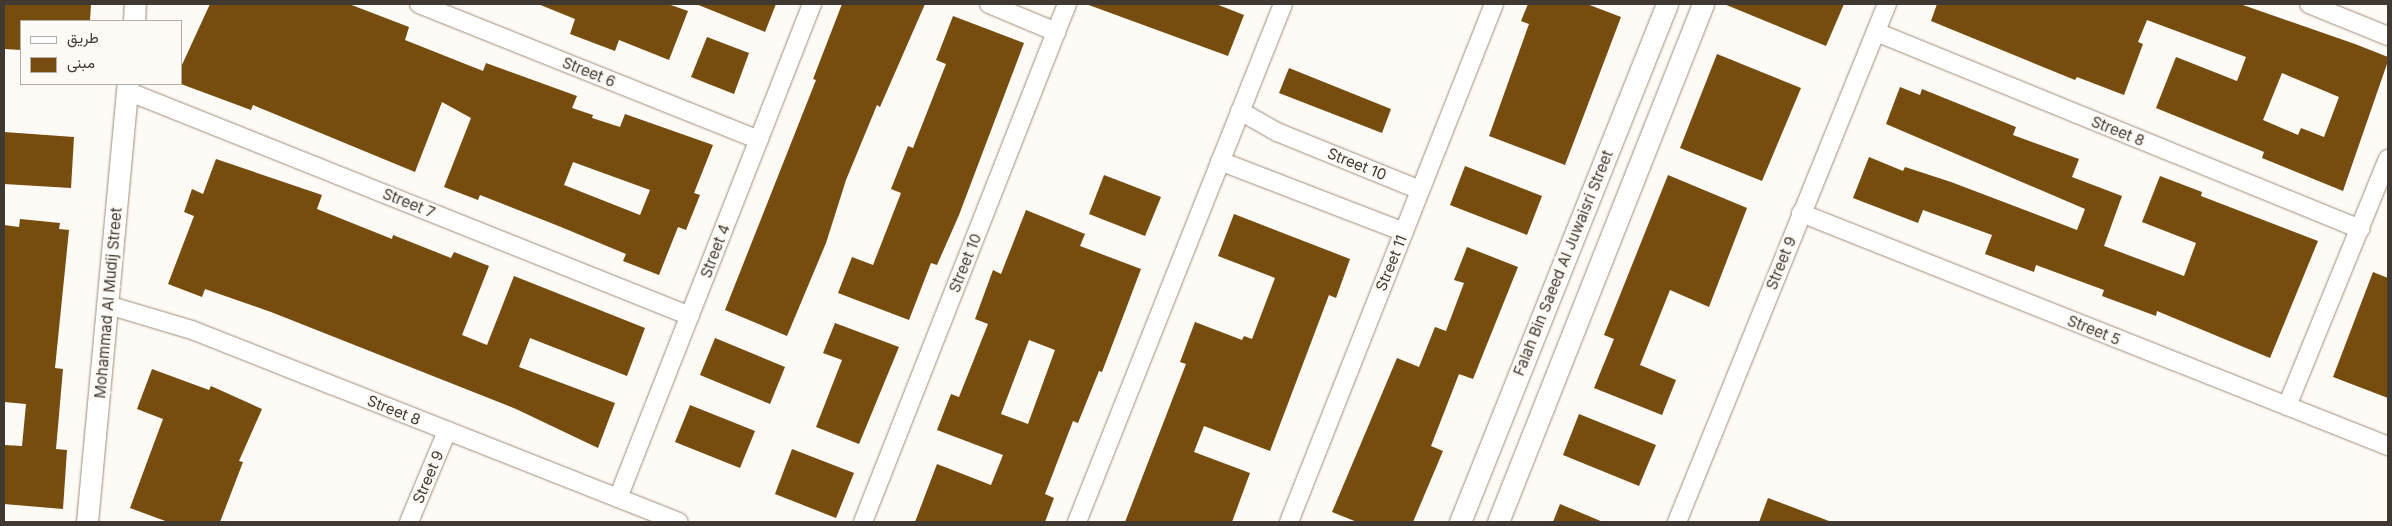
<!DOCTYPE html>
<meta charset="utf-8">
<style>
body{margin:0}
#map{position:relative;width:2392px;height:526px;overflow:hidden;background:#fefaf6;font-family:Inter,Vazirmatn,sans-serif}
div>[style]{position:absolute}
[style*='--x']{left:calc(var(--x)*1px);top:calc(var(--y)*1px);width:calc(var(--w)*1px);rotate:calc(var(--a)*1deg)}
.building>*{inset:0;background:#764d0e}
.roads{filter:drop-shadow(0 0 1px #9e8d7a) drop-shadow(0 0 1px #9e8d7a)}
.minor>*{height:18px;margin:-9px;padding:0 9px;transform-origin:9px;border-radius:9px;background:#fff}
.tertiary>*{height:21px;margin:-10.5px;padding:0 10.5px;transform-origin:10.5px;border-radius:10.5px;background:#fff}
span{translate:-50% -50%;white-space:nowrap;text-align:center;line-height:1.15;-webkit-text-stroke:5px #fefaf6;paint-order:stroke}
.street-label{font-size:15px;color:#403931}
.frame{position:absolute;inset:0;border:5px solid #403931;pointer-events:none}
.legend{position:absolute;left:20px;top:20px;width:162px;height:65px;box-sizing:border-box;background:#fefaf6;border:1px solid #b2ada7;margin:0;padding:6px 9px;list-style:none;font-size:15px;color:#403931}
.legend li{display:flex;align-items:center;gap:10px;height:25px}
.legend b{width:25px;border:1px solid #b2ada7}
</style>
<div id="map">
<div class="building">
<i style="clip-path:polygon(4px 4px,91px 4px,90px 21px,21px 21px,21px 50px,4px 49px)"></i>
<i style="clip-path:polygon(evenodd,210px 4px,349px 4px,409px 27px,405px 40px,483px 71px,486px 63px,577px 96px,572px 108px,593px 115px,592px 118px,620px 127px,625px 114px,713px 145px,694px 193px,700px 195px,686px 230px,678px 227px,659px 275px,623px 261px,626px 254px,561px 227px,480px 195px,478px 200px,444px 187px,471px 118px,442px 102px,415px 172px,253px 105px,251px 110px,181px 84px,181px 67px,210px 4px,573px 162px,650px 190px,640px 215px,564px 185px,573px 162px)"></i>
<i style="clip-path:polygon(538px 4px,668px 4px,688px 11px,669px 60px,619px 40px,615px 51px,570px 34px,575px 19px)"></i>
<i style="clip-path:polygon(696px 4px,776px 4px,765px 32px)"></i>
<i style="clip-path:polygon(842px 4px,925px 4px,880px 107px,877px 105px,846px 180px,826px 243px,787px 336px,725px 310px,816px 80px,813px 79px)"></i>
<i style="clip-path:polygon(1086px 4px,1216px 4px,1244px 15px,1228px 56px)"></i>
<i style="clip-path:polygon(1528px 4px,1587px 4px,1621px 17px,1565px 165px,1489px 136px,1529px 24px,1521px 21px)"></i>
<i style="clip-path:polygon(1724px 4px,1844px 4px,1826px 46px)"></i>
<i style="clip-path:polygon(evenodd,1937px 4px,2240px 4px,2355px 44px,2388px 57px,2388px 61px,2343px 191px,2262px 158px,2264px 152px,2156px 108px,2176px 57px,2237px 81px,2246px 57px,2147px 20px,2138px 42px,2143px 44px,2124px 95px,2077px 77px,2075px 80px,1931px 21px,1937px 4px,2282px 73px,2339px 97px,2324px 137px,2301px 128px,2298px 135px,2263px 120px,2282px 73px)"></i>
<i style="clip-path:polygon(953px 16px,1024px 43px,959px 215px,937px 265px,931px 263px,909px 320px,838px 293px,852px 257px,873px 265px,901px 193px,891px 189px,908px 146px,913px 148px,946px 64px,936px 60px)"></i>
<i style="clip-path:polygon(707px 37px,749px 53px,734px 94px,691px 77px)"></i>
<i style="clip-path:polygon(1717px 54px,1801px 88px,1762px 181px,1680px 148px)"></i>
<i style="clip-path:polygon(1289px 68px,1391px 109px,1382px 133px,1279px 93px)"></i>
<i style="clip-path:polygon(1900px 87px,1920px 95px,1922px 89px,1979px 112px,2016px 127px,2013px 135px,2079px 159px,2072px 177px,2122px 196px,2104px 246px,2184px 276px,2196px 243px,2142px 222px,2160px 176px,2202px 192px,2201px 196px,2318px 241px,2270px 358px,2157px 311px,2156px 316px,2102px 296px,2104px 290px,2036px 265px,2034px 272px,1985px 254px,1992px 235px,1923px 210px,1918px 223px,1853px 198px,1869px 157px,1903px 171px,1905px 167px,1951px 182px,2077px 230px,2085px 209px,1886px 124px)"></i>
<i style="clip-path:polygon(4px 132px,74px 137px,71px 188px,4px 184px)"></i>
<i style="clip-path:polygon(216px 159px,322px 195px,317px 209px,392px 239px,393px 235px,451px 258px,454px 252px,489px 266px,462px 335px,487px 345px,514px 276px,645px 328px,627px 376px,530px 338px,519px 367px,615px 403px,598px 448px,516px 409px,271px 312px,205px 289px,202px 297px,168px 284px,194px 216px,184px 212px,192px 189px,203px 194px)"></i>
<i style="clip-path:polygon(1465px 166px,1542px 196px,1527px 235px,1450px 205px)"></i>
<i style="clip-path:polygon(1104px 175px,1161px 197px,1145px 236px,1089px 214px)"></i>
<i style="clip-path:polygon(1668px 175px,1747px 208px,1709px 307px,1670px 290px,1640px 365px,1676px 380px,1662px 415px,1594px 388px,1614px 339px,1604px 335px)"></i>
<i style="clip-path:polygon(evenodd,1026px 210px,1085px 234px,1080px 246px,1141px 269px,1102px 372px,1099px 371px,1078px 423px,1073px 421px,1045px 494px,1054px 498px,1045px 522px,915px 522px,937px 464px,991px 485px,1003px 455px,937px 430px,951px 394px,959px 397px,988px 324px,975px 319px,993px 270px,1001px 274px,1026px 210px,1029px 340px,1055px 350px,1028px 424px,1001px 414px,1029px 340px)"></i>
<i style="clip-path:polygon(1234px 214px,1350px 259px,1336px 298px,1329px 295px,1270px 451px,1204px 426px,1194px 452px,1250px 473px,1232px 522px,1125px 522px,1186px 364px,1180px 362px,1195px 322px,1242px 340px,1244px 336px,1252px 339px,1275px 278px,1218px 256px)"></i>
<i style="clip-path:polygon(20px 219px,60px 223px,59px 229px,69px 230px,55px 368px,63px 369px,56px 449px,67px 450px,63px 509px,4px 504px,4px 445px,22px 446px,26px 404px,4px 402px,4px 225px,19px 227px)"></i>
<i style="clip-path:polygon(1467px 247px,1518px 267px,1473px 379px,1459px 374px,1431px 446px,1443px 451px,1413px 522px,1357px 522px,1332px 512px,1397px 358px,1419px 367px,1435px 327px,1446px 331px,1464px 283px,1454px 280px)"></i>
<i style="clip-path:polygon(2373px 272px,2388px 278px,2388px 398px,2333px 377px)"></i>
<i style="clip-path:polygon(835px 323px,899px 347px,859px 444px,816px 427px,842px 360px,823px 353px)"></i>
<i style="clip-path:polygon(715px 338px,785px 367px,770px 404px,700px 375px)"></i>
<i style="clip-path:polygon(152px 369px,209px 390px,211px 386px,262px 409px,239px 461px,243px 462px,220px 522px,168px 522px,130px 508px,163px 419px,137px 409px)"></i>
<i style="clip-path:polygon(690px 405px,755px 431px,740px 468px,675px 442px)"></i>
<i style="clip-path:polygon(1579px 414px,1656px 445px,1639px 486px,1563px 455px)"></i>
<i style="clip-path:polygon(792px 449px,854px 473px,836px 518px,775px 494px)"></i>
<i style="clip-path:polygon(1768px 498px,1829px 521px,1829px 522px,1759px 522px)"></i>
<i style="clip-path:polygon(1560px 504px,1603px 522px,1553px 522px)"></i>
</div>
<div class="roads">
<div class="minor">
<i style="--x:419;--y:4;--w:366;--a:21.8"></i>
<i style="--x:989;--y:4;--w:73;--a:22.7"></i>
<i style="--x:2309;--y:4;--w:85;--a:22.1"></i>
<i style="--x:1876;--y:32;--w:523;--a:22.15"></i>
<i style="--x:127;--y:91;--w:606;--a:21.78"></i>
<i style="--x:1240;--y:111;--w:43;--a:29.6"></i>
<i style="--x:1277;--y:132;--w:154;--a:22.1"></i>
<i style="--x:1220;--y:161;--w:197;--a:21.1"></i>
<i style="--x:1801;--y:213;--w:632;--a:21.65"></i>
<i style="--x:108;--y:305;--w:88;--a:16.6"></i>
<i style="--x:192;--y:330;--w:523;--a:21.52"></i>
<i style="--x:2287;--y:406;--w:267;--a:-67.8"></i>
<i style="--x:618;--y:498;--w:531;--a:-68.56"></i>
<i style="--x:409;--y:522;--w:99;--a:-67.3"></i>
<i style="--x:863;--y:522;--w:557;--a:-68.5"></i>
<i style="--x:1077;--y:522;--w:557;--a:-68.31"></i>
<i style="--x:1289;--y:522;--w:557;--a:-68.41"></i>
<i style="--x:1677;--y:522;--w:559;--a:-67.93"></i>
</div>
<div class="tertiary">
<i style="--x:134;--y:21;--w:17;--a:-87"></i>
<i style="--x:87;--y:522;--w:440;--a:-84.7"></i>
<i style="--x:1460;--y:522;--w:558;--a:-68.22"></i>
<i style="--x:1498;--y:522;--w:557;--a:-68.41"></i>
</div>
</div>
<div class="street-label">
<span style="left:589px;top:72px;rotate:22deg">Street 6</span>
<span style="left:2118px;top:131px;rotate:22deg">Street 8</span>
<span style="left:1357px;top:164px;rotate:22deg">Street 10</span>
<span style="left:409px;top:203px;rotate:22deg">Street 7</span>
<span style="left:715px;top:251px;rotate:-69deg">Street 4</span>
<span style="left:965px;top:263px;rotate:-68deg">Street 10</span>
<span style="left:1391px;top:263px;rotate:-68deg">Street 11</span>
<span style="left:1563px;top:263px;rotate:-68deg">Falah Bin Saeed Al Juwaisri Street</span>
<span style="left:1781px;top:263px;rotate:-68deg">Street 9</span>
<span style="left:108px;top:303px;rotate:-85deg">Mohammad Al Mudij Street</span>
<span style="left:2094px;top:330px;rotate:22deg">Street 5</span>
<span style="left:394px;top:410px;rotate:22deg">Street 8</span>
<span style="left:428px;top:477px;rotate:-67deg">Street 9</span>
</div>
<div class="frame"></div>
<ul class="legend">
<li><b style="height:6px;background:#fff"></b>طريق</li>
<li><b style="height:14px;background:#764d0e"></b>مبنى</li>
</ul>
</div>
